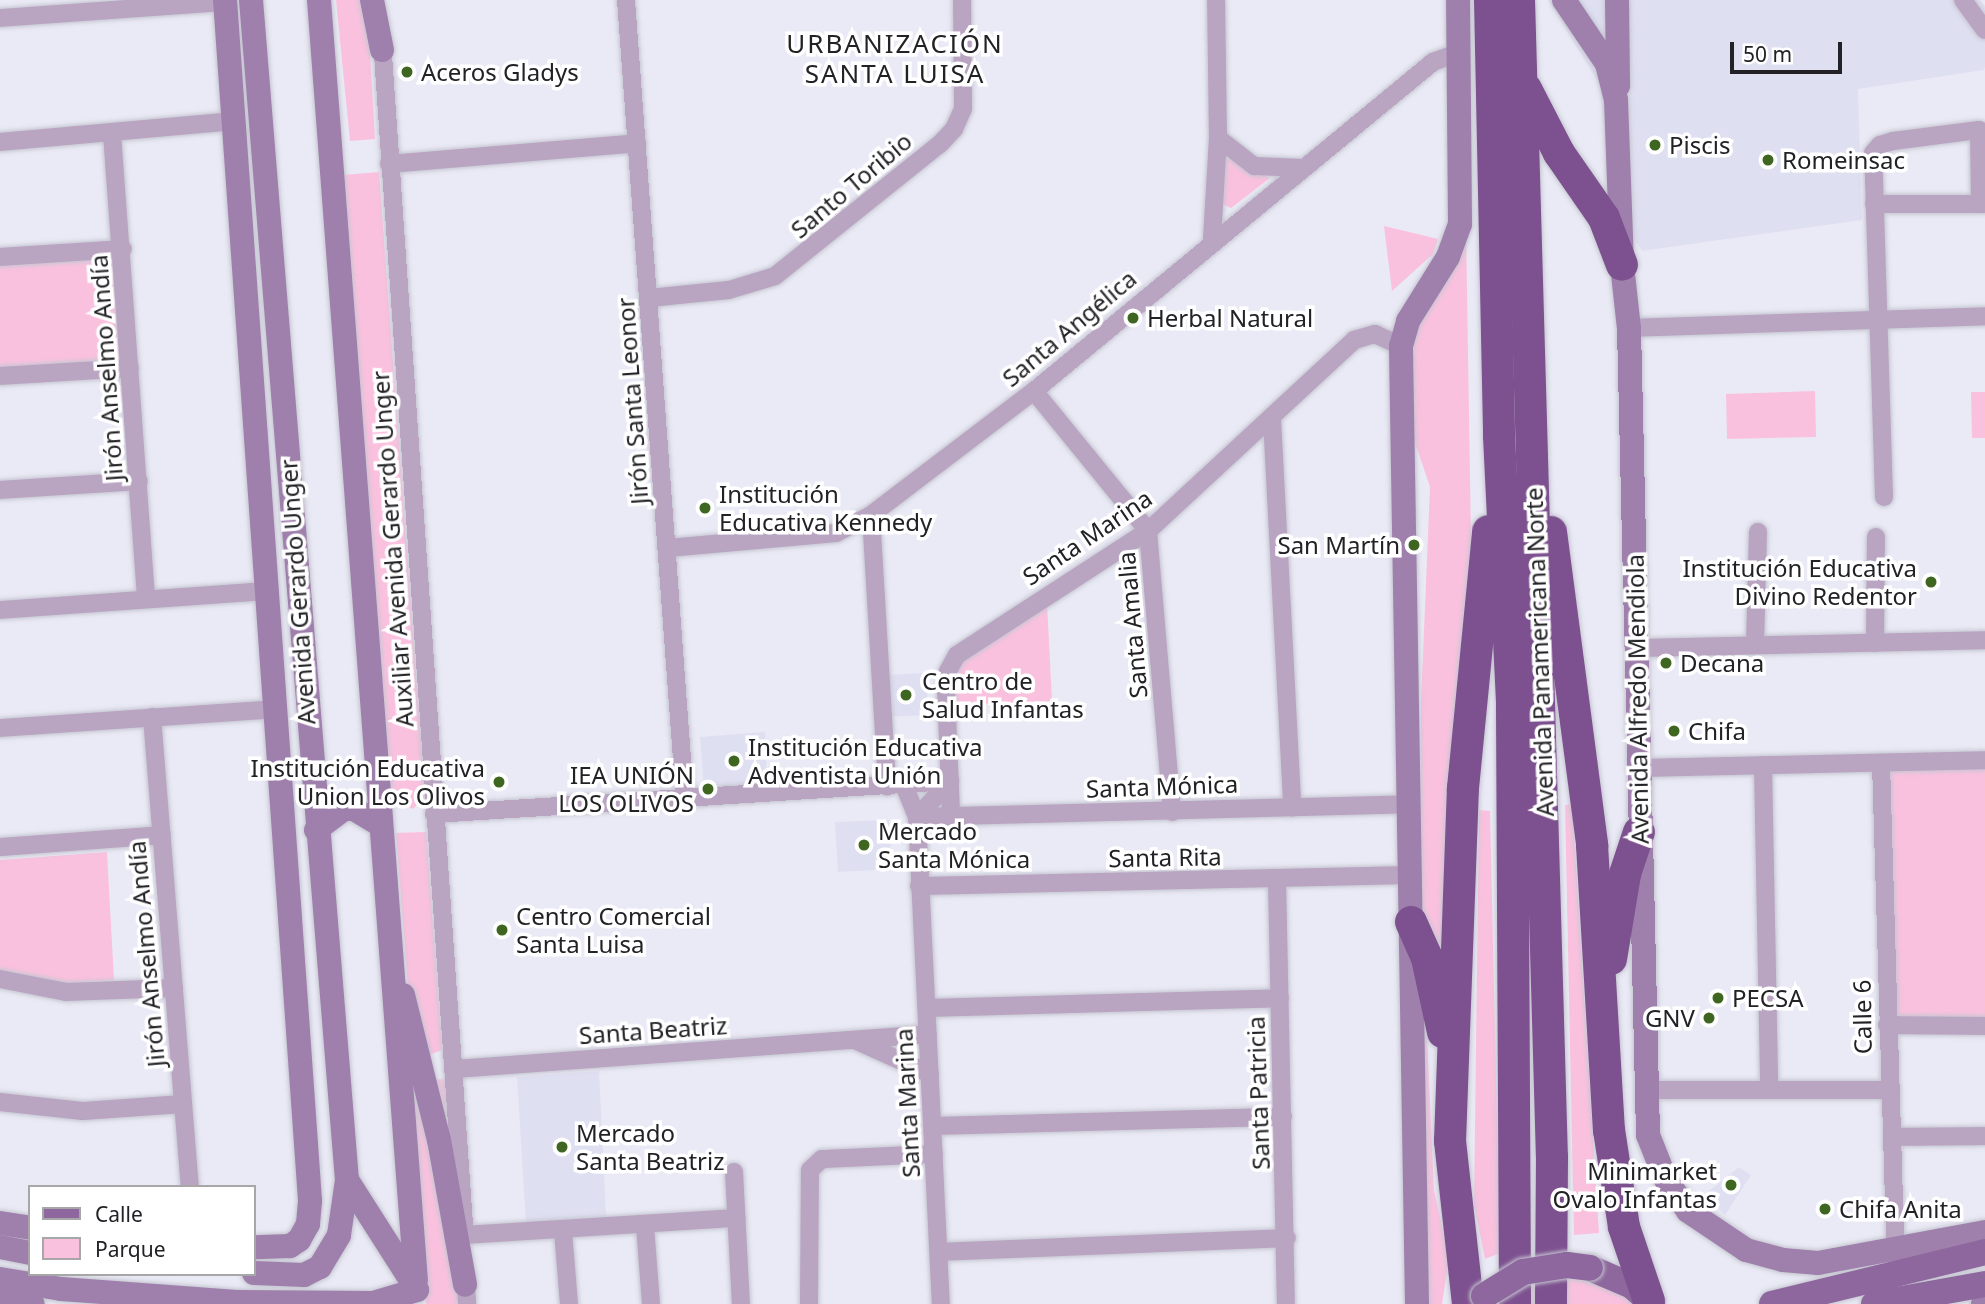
<!DOCTYPE html>
<meta charset="utf-8">
<style>
body{margin:0}
#map{position:relative;width:1985px;height:1304px;overflow:hidden;background:#eaeaf6;font-family:"Noto Sans",sans-serif}
div>[style]{position:absolute}
[style*='--x']{left:calc(var(--x)*1px);top:calc(var(--y)*1px);width:calc(var(--w)*1px);rotate:calc(var(--a)*1deg)}
.built>*{inset:0;background:#dfdff2}
.green>*{inset:0;background:#fac1df}
.roads{filter:drop-shadow(0 0 2px #c6c6d1) drop-shadow(0 0 2px #c6c6d1)}
.street>*{height:18px;margin:-9px;padding:0 9px;transform-origin:9px;border-radius:9px;background:#b9a4c2}
.secondary>*{height:24px;margin:-12px;padding:0 12px;transform-origin:12px;border-radius:12px;background:#9f80ac}
.primary>*{height:26px;margin:-13px;padding:0 13px;transform-origin:13px;border-radius:13px;background:#8d679d}
.highway>*{height:32px;margin:-16px;padding:0 16px;transform-origin:16px;border-radius:16px;background:#7d508f}
.bridges{filter:drop-shadow(0 0 2px #c6c6d1) drop-shadow(0 0 2px #c6c6d1)}
.primary-bridge>*{height:26px;margin:-13px;padding:0 13px;transform-origin:13px;border-radius:13px;background:#8d679d}
.dots>*{width:19px;height:19px;translate:-50% -50%;box-sizing:border-box;border:4px solid #fff;border-radius:50%}
span{translate:-50% -50%;white-space:nowrap;text-align:center;line-height:1.15;-webkit-text-stroke:7px #fff;paint-order:stroke}
.poi-label{font-size:24px;color:#222226}
.left{translate:0 -50%;text-align:left}
.right{translate:-100% -50%;text-align:right}
.street-label{font-size:24px;color:#222226}
.neighbourhood-label{font-size:26px;color:#222226;letter-spacing:2px}
.legend{position:absolute;left:28px;top:1185px;width:228px;height:91px;box-sizing:border-box;background:#fff;border:2px solid #a7a7a8;margin:0;padding:9px 12px;list-style:none;font-size:21px;color:#222226}
.legend li{display:flex;align-items:center;gap:14px;height:35px}
.legend b{width:35px;border:2px solid #a7a7a8}
.scale{position:absolute;left:1730px;top:42px;width:112px;height:32px;box-sizing:border-box;border:4px solid #222226;border-top:0;padding-left:9px;font-size:21px;line-height:24px;white-space:nowrap;color:#222226;-webkit-text-stroke:5px #fff;paint-order:stroke}
</style>
<div id="map">
<div class="built">
<i style="clip-path:polygon(1548px 0,1980px 0,1985px 6px,1985px 66px,1984px 70px,1858px 89px,1862px 220px,1642px 251px,1610px 202px,1600px 85px)"></i>
<i style="clip-path:polygon(926px 673px,928px 715px,886px 717px,883px 675px)"></i>
<i style="clip-path:polygon(765px 732px,767px 785px,704px 789px,700px 737px)"></i>
<i style="clip-path:polygon(889px 820px,892px 869px,838px 872px,835px 822px)"></i>
<i style="clip-path:polygon(599px 1071px,606px 1216px,526px 1223px,517px 1077px)"></i>
<i style="clip-path:polygon(1739px 1167px,1751px 1175px,1725px 1215px,1704px 1195px)"></i>
</div>
<div class="green">
<i style="clip-path:polygon(336px 0,367px 0,375px 139px,350px 141px)"></i>
<i style="clip-path:polygon(1231px 158px,1270px 178px,1231px 208px,1222px 204px,1224px 160px)"></i>
<i style="clip-path:polygon(379px 172px,425px 797px,413px 809px,392px 799px,343px 175px)"></i>
<i style="clip-path:polygon(1384px 226px,1438px 239px,1433px 254px,1392px 291px)"></i>
<i style="clip-path:polygon(1466px 228px,1471px 538px,1454px 721px,1443px 976px,1420px 914px,1421px 702px,1430px 487px,1408px 422px,1406px 346px)"></i>
<i style="clip-path:polygon(118px 258px,125px 363px,0 371px,0 265px)"></i>
<i style="clip-path:polygon(1815px 391px,1816px 437px,1727px 439px,1726px 394px)"></i>
<i style="clip-path:polygon(1971px 392px,1985px 392px,1985px 438px,1972px 438px)"></i>
<i style="clip-path:polygon(1047px 603px,1052px 701px,954px 705px,953px 673px,962px 659px)"></i>
<i style="clip-path:polygon(1985px 768px,1985px 1017px,1894px 1016px,1889px 771px)"></i>
<i style="clip-path:polygon(1572px 804px,1599px 1233px,1574px 1235px,1565px 805px)"></i>
<i style="clip-path:polygon(1479px 810px,1490px 811px,1500px 1253px,1485px 1259px,1474px 1205px)"></i>
<i style="clip-path:polygon(426px 832px,442px 1050px,424px 1057px,413px 1052px,396px 833px)"></i>
<i style="clip-path:polygon(107px 852px,114px 980px,67px 983px,0 970px,0 860px)"></i>
<i style="clip-path:polygon(1425px 995px,1434px 1190px,1449px 1258px,1442px 1304px,1428px 1304px,1421px 1168px)"></i>
<i style="clip-path:polygon(447px 1079px,462px 1304px,426px 1304px,412px 1081px)"></i>
<i style="clip-path:polygon(1556px 1276px,1591px 1279px,1623px 1293px,1635px 1304px,1492px 1304px,1522px 1285px)"></i>
</div>
<div class="roads">
<div class="street">
<i style="--x:626;--y:0;--w:801;--a:85.78"></i>
<i style="--x:1963;--y:0;--w:37;--a:54"></i>
<i style="--x:0;--y:18;--w:226;--a:-4.1"></i>
<i style="--x:382;--y:40;--w:1187;--a:86.04"></i>
<i style="--x:112;--y:134;--w:465;--a:85.8"></i>
<i style="--x:1218;--y:138;--w:46;--a:37.9"></i>
<i style="--x:1254;--y:166;--w:49;--a:2.3"></i>
<i style="--x:0;--y:142;--w:235;--a:-5.1"></i>
<i style="--x:389;--y:164;--w:249;--a:-4.8"></i>
<i style="--x:1874;--y:204;--w:111;--a:0"></i>
<i style="--x:1212;--y:239;--w:101;--a:-86.6"></i>
<i style="--x:1218;--y:138;--w:138;--a:-90.8"></i>
<i style="--x:0;--y:257;--w:123;--a:-3.7"></i>
<i style="--x:649;--y:298;--w:80;--a:-5.7"></i>
<i style="--x:729;--y:290;--w:48;--a:-16.9"></i>
<i style="--x:775;--y:276;--w:211;--a:-38.7"></i>
<i style="--x:940;--y:144;--w:21;--a:-47"></i>
<i style="--x:954;--y:129;--w:22;--a:-66"></i>
<i style="--x:963;--y:109;--w:109;--a:-90.5"></i>
<i style="--x:1629;--y:328;--w:356;--a:-1.9"></i>
<i style="--x:0;--y:376;--w:130;--a:-3.5"></i>
<i style="--x:1034;--y:391;--w:181;--a:50.8"></i>
<i style="--x:1148;--y:531;--w:282;--a:85.1"></i>
<i style="--x:1272;--y:419;--w:389;--a:87"></i>
<i style="--x:0;--y:490;--w:139;--a:-3.7"></i>
<i style="--x:1884;--y:497;--w:344;--a:-91.8"></i>
<i style="--x:1873;--y:153;--w:11;--a:-49"></i>
<i style="--x:1880;--y:145;--w:14;--a:-17"></i>
<i style="--x:1893;--y:141;--w:87;--a:-7.3"></i>
<i style="--x:1979;--y:130;--w:74;--a:89.2"></i>
<i style="--x:871;--y:515;--w:272;--a:86.6"></i>
<i style="--x:668;--y:548;--w:169;--a:-5.1"></i>
<i style="--x:836;--y:533;--w:39;--a:-27"></i>
<i style="--x:871;--y:515;--w:205;--a:-37.3"></i>
<i style="--x:1034;--y:391;--w:517;--a:-39.51"></i>
<i style="--x:1433;--y:62;--w:29;--a:-20"></i>
<i style="--x:0;--y:610;--w:265;--a:-4.1"></i>
<i style="--x:1875;--y:643;--w:106;--a:-89.5"></i>
<i style="--x:1755;--y:645;--w:113;--a:-88.5"></i>
<i style="--x:1637;--y:648;--w:348;--a:-1.3"></i>
<i style="--x:152;--y:717;--w:472;--a:85.4"></i>
<i style="--x:0;--y:728;--w:277;--a:-3.9"></i>
<i style="--x:1881;--y:763;--w:496;--a:88.3"></i>
<i style="--x:1763;--y:765;--w:325;--a:88.9"></i>
<i style="--x:1639;--y:768;--w:346;--a:-1.3"></i>
<i style="--x:904;--y:785;--w:35;--a:68"></i>
<i style="--x:917;--y:817;--w:488;--a:87.2"></i>
<i style="--x:434;--y:814;--w:517;--a:-3.66"></i>
<i style="--x:951;--y:814;--w:126;--a:-92.3"></i>
<i style="--x:946;--y:688;--w:17;--a:-83"></i>
<i style="--x:948;--y:671;--w:18;--a:-61"></i>
<i style="--x:957;--y:655;--w:228;--a:-33"></i>
<i style="--x:1148;--y:531;--w:281;--a:-42.8"></i>
<i style="--x:1354;--y:340;--w:22;--a:-16"></i>
<i style="--x:1375;--y:334;--w:29;--a:25"></i>
<i style="--x:917;--y:817;--w:492;--a:-1.5"></i>
<i style="--x:917;--y:817;--w:49;--a:-47.5"></i>
<i style="--x:0;--y:847;--w:162;--a:-4.2"></i>
<i style="--x:1277;--y:880;--w:424;--a:88.8"></i>
<i style="--x:919;--y:886;--w:492;--a:-1.3"></i>
<i style="--x:0;--y:979;--w:67;--a:11.1"></i>
<i style="--x:66;--y:992;--w:108;--a:-2.1"></i>
<i style="--x:927;--y:1008;--w:353;--a:-1.6"></i>
<i style="--x:1887;--y:1025;--w:98;--a:0.6"></i>
<i style="--x:857;--y:1041;--w:80;--a:24.3"></i>
<i style="--x:455;--y:1069;--w:474;--a:-4.2"></i>
<i style="--x:1646;--y:1090;--w:242;--a:0"></i>
<i style="--x:0;--y:1102;--w:83;--a:6.2"></i>
<i style="--x:83;--y:1111;--w:100;--a:-4"></i>
<i style="--x:933;--y:1126;--w:350;--a:-1.5"></i>
<i style="--x:1892;--y:1137;--w:93;--a:-0.6"></i>
<i style="--x:734;--y:1172;--w:132;--a:87"></i>
<i style="--x:645;--y:1226;--w:78;--a:85.6"></i>
<i style="--x:563;--y:1231;--w:73;--a:85.3"></i>
<i style="--x:464;--y:1235;--w:273;--a:-3.6"></i>
<i style="--x:939;--y:1252;--w:348;--a:-2.3"></i>
<i style="--x:465;--y:1273;--w:31;--a:86"></i>
<i style="--x:809;--y:1304;--w:134;--a:-89.6"></i>
<i style="--x:810;--y:1170;--w:16;--a:-43"></i>
<i style="--x:822;--y:1159;--w:112;--a:-2.6"></i>
</div>
<div class="secondary">
<i style="--x:225;--y:0;--w:1204;--a:85.95"></i>
<i style="--x:310;--y:1201;--w:23;--a:95"></i>
<i style="--x:308;--y:1224;--w:18;--a:119"></i>
<i style="--x:299;--y:1240;--w:11;--a:146"></i>
<i style="--x:290;--y:1246;--w:36;--a:178"></i>
<i style="--x:251;--y:0;--w:1184;--a:85.35"></i>
<i style="--x:347;--y:1180;--w:130;--a:57.5"></i>
<i style="--x:319;--y:0;--w:1284;--a:85.67"></i>
<i style="--x:372;--y:0;--w:51;--a:78.7"></i>
<i style="--x:1564;--y:0;--w:77;--a:56.1"></i>
<i style="--x:1607;--y:64;--w:37;--a:76"></i>
<i style="--x:1616;--y:100;--w:165;--a:87.9"></i>
<i style="--x:1622;--y:265;--w:63;--a:83.7"></i>
<i style="--x:1629;--y:328;--w:807;--a:88.65"></i>
<i style="--x:1648;--y:1135;--w:46;--a:68.4"></i>
<i style="--x:1665;--y:1178;--w:40;--a:55.1"></i>
<i style="--x:1688;--y:1211;--w:70;--a:33.9"></i>
<i style="--x:1746;--y:1250;--w:38;--a:15"></i>
<i style="--x:1783;--y:1260;--w:35;--a:5"></i>
<i style="--x:1818;--y:1263;--w:170;--a:-10.5"></i>
<i style="--x:1617;--y:0;--w:86;--a:89.3"></i>
<i style="--x:316;--y:830;--w:35;--a:-37"></i>
<i style="--x:344;--y:809;--w:10;--a:0"></i>
<i style="--x:354;--y:809;--w:29;--a:31"></i>
<i style="--x:403;--y:995;--w:149;--a:76.1"></i>
<i style="--x:439;--y:1140;--w:147;--a:79.8"></i>
<i style="--x:0;--y:1223;--w:30;--a:9"></i>
<i style="--x:0;--y:1247;--w:31;--a:11"></i>
<i style="--x:254;--y:1273;--w:50;--a:2.3"></i>
<i style="--x:304;--y:1275;--w:18;--a:-27"></i>
<i style="--x:320;--y:1267;--w:37;--a:-59"></i>
<i style="--x:339;--y:1235;--w:56;--a:-81.7"></i>
<i style="--x:0;--y:1279;--w:62;--a:9.3"></i>
<i style="--x:61;--y:1289;--w:176;--a:4.2"></i>
<i style="--x:237;--y:1302;--w:136;--a:0.4"></i>
<i style="--x:373;--y:1303;--w:46;--a:-16.5"></i>
<i style="--x:0;--y:1299;--w:33;--a:9"></i>
<i style="--x:1417;--y:1304;--w:958;--a:-90.96"></i>
<i style="--x:1401;--y:346;--w:26;--a:-74"></i>
<i style="--x:1408;--y:321;--w:75;--a:-58"></i>
<i style="--x:1448;--y:257;--w:35;--a:-70"></i>
<i style="--x:1460;--y:224;--w:224;--a:-90.5"></i>
<i style="--x:1983;--y:1304;--w:2;--a:0"></i>
</div>
<div class="primary">
<i style="--x:1590;--y:1268;--w:46;--a:23.2"></i>
<i style="--x:1632;--y:1286;--w:27;--a:42"></i>
<i style="--x:1772;--y:1304;--w:219;--a:-13.7"></i>
<i style="--x:1874;--y:1304;--w:113;--a:-10.2"></i>
</div>
<div class="highway">
<i style="--x:1490;--y:0;--w:436;--a:88.8"></i>
<i style="--x:1499;--y:436;--w:270;--a:87.2"></i>
<i style="--x:1512;--y:706;--w:598;--a:89.71"></i>
<i style="--x:1519;--y:0;--w:1157;--a:88.37"></i>
<i style="--x:1552;--y:1157;--w:147;--a:90.4"></i>
<i style="--x:1526;--y:89;--w:72;--a:62.7"></i>
<i style="--x:1559;--y:153;--w:79;--a:55.3"></i>
<i style="--x:1604;--y:218;--w:50;--a:69"></i>
<i style="--x:1551;--y:532;--w:316;--a:82.5"></i>
<i style="--x:1592;--y:845;--w:286;--a:86.6"></i>
<i style="--x:1609;--y:1130;--w:98;--a:81.2"></i>
<i style="--x:1624;--y:1227;--w:78;--a:71.3"></i>
<i style="--x:1411;--y:922;--w:39;--a:66"></i>
<i style="--x:1427;--y:958;--w:76;--a:77.8"></i>
<i style="--x:1611;--y:959;--w:86;--a:-80.6"></i>
<i style="--x:1625;--y:874;--w:44;--a:-71.6"></i>
<i style="--x:1468;--y:1304;--w:164;--a:-96.3"></i>
<i style="--x:1450;--y:1141;--w:353;--a:-87.9"></i>
<i style="--x:1463;--y:788;--w:258;--a:-84.4"></i>
</div>
</div>
<div class="bridges">
<div class="primary-bridge">
<i style="--x:1484;--y:1296;--w:46;--a:-31.6"></i>
<i style="--x:1523;--y:1272;--w:45;--a:-9"></i>
<i style="--x:1567;--y:1265;--w:23;--a:7"></i>
</div>
</div>
<div class="dots">
<i style="left:407px;top:72px;background:#3e6621"></i>
<i style="left:1655px;top:145px;background:#3e6621"></i>
<i style="left:1768px;top:160px;background:#3e6621"></i>
<i style="left:1133px;top:318px;background:#3e6621"></i>
<i style="left:705px;top:508px;background:#3e6621"></i>
<i style="left:1414px;top:545px;background:#3e6621"></i>
<i style="left:1931px;top:582px;background:#3e6621"></i>
<i style="left:1666px;top:663px;background:#3e6621"></i>
<i style="left:906px;top:695px;background:#3e6621"></i>
<i style="left:1674px;top:731px;background:#3e6621"></i>
<i style="left:734px;top:761px;background:#3e6621"></i>
<i style="left:499px;top:782px;background:#3e6621"></i>
<i style="left:708px;top:789px;background:#3e6621"></i>
<i style="left:864px;top:845px;background:#3e6621"></i>
<i style="left:502px;top:930px;background:#3e6621"></i>
<i style="left:1718px;top:998px;background:#3e6621"></i>
<i style="left:1709px;top:1018px;background:#3e6621"></i>
<i style="left:562px;top:1147px;background:#3e6621"></i>
<i style="left:1731px;top:1185px;background:#3e6621"></i>
<i style="left:1825px;top:1209px;background:#3e6621"></i>
</div>
<div class="poi-label">
<span class="left" style="left:421px;top:72px">Aceros Gladys</span>
<span class="left" style="left:1669px;top:145px">Piscis</span>
<span class="left" style="left:1782px;top:160px">Romeinsac</span>
<span class="left" style="left:1147px;top:318px">Herbal Natural</span>
<span class="left" style="left:719px;top:508px">Institución<br>Educativa Kennedy</span>
<span class="right" style="left:1400px;top:545px">San Martín</span>
<span class="right" style="left:1917px;top:582px">Institución Educativa<br>Divino Redentor</span>
<span class="left" style="left:1680px;top:663px">Decana</span>
<span class="left" style="left:922px;top:695px">Centro de<br>Salud Infantas</span>
<span class="left" style="left:1688px;top:731px">Chifa</span>
<span class="left" style="left:748px;top:761px">Institución Educativa<br>Adventista Unión</span>
<span class="right" style="left:485px;top:782px">Institución Educativa<br>Union Los Olivos</span>
<span class="right" style="left:694px;top:789px">IEA UNIÓN<br>LOS OLIVOS</span>
<span class="left" style="left:878px;top:845px">Mercado<br>Santa Mónica</span>
<span class="left" style="left:516px;top:930px">Centro Comercial<br>Santa Luisa</span>
<span class="left" style="left:1732px;top:998px">PECSA</span>
<span class="right" style="left:1695px;top:1018px">GNV</span>
<span class="left" style="left:576px;top:1147px">Mercado<br>Santa Beatriz</span>
<span class="right" style="left:1717px;top:1185px">Minimarket<br>Ovalo Infantas</span>
<span class="left" style="left:1839px;top:1209px">Chifa Anita</span>
</div>
<div class="street-label">
<span style="left:851px;top:185px;rotate:-40deg">Santo Toribio</span>
<span style="left:1069px;top:328px;rotate:-40deg">Santa Angélica</span>
<span style="left:106px;top:368px;rotate:-94deg">Jirón Anselmo Andía</span>
<span style="left:632px;top:401px;rotate:-94deg">Jirón Santa Leonor</span>
<span style="left:1087px;top:537px;rotate:-34deg">Santa Marina</span>
<span style="left:392px;top:549px;rotate:-94deg">Auxiliar Avenida Gerardo Unger</span>
<span style="left:297px;top:592px;rotate:-94deg">Avenida Gerardo Unger</span>
<span style="left:1132px;top:625px;rotate:-95deg">Santa Amalia</span>
<span style="left:1539px;top:652px;rotate:-92deg">Avenida Panamericana Norte</span>
<span style="left:1637px;top:699px;rotate:-91deg">Avenida Alfredo Mendiola</span>
<span style="left:1162px;top:786px;rotate:-2deg">Santa Mónica</span>
<span style="left:1165px;top:857px;rotate:-1deg">Santa Rita</span>
<span style="left:146px;top:954px;rotate:-95deg">Jirón Anselmo Andía</span>
<span style="left:1862px;top:1017px;rotate:-91deg">Calle 6</span>
<span style="left:653px;top:1030px;rotate:-4deg">Santa Beatriz</span>
<span style="left:1258px;top:1093px;rotate:-92deg">Santa Patricia</span>
<span style="left:907px;top:1103px;rotate:-93deg">Santa Marina</span>
</div>
<div class="neighbourhood-label">
<span style="left:895px;top:59px">URBANIZACIÓN<br>SANTA LUISA</span>
</div>
<ul class="legend">
<li><b style="height:9px;background:#8d679d"></b>Calle</li>
<li><b style="height:19px;background:#fac1df"></b>Parque</li>
</ul>
<div class="scale">50 m</div>
</div>
